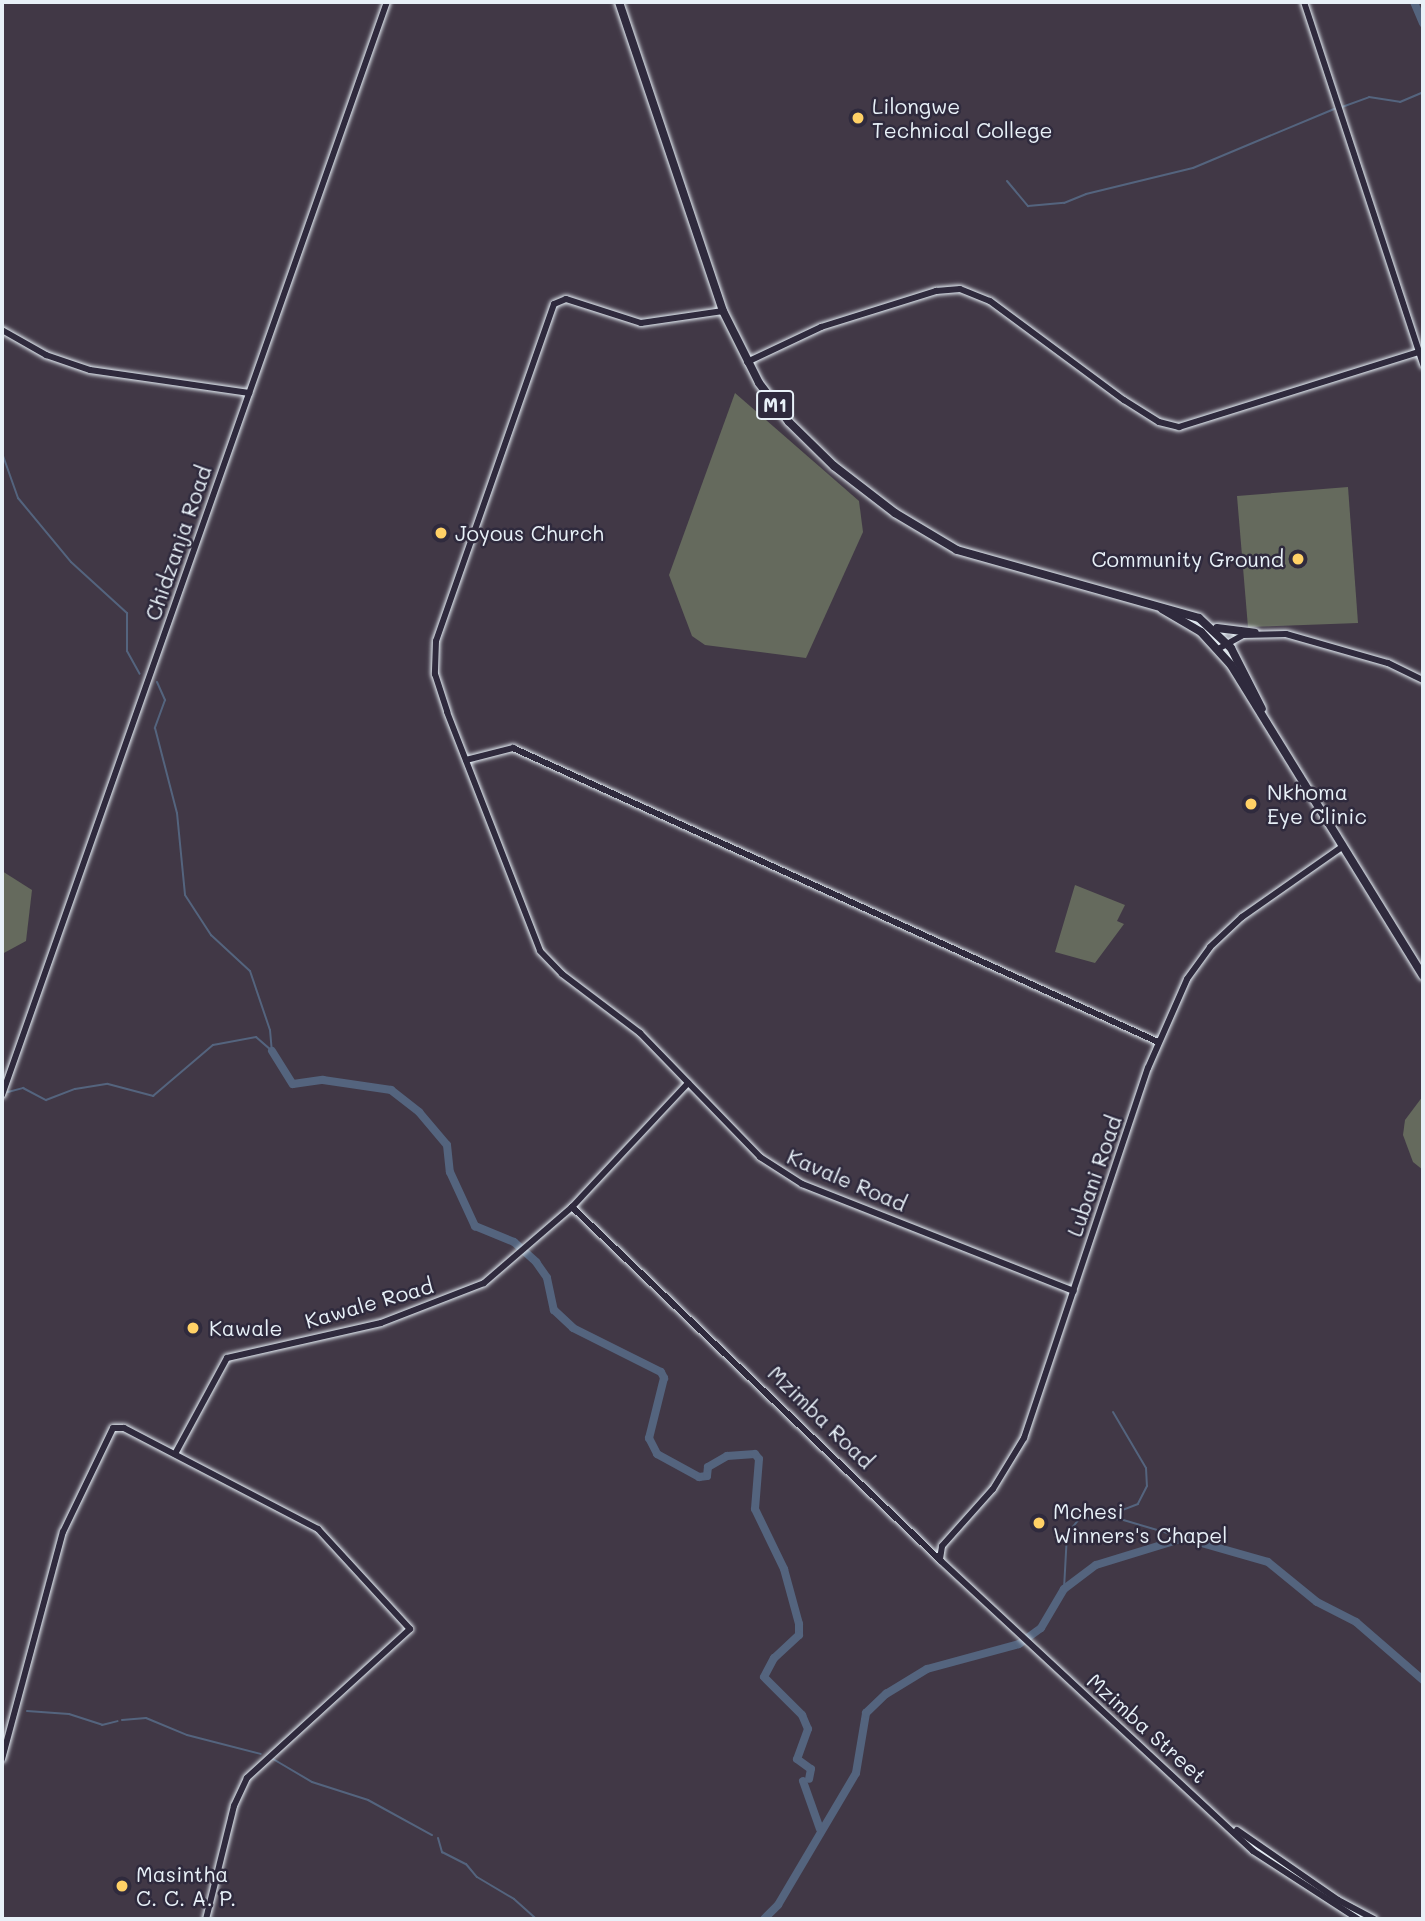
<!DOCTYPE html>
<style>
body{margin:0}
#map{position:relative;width:1425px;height:1921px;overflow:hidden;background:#413846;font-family:Mali,sans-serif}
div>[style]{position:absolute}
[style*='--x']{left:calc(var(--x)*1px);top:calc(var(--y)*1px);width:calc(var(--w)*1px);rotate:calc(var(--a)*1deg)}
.green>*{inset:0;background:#656a5d}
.stream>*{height:2px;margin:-1px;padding:0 1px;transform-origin:1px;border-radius:1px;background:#54647e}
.river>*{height:8px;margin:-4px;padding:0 4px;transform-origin:4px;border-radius:4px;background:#54647e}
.roads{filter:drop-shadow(0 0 2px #e8f1f8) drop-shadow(0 0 2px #e8f1f8)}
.secondary>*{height:6px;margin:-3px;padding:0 3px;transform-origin:3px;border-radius:3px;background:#2f2a3d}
.highway>*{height:8px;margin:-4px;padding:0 4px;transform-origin:4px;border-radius:4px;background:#2f2a3d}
.dots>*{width:19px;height:19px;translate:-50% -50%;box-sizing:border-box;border:4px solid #2f2a3d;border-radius:50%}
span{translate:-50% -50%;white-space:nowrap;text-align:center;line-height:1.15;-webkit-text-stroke:5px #2f2a3d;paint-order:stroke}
.shield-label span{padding:2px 5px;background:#2f2a3d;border:2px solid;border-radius:5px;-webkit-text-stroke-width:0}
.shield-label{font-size:19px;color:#e8f1f8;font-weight:700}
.poi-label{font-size:21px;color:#e8f1f8}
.left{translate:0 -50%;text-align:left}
.right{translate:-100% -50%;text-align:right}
.street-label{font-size:21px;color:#e8f1f8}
.frame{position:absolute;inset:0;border:4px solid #e8f1f8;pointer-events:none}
</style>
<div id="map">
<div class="green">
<i style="clip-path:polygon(735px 393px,859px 501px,863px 532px,806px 658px,705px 645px,692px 636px,669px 575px)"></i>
<i style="clip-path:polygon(1348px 487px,1358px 623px,1248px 627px,1237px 496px)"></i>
<i style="clip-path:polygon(2px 871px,32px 890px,26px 941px,2px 954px)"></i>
<i style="clip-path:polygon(1075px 885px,1125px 905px,1117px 921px,1124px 924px,1095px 963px,1055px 952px)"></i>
<i style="clip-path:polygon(1423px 1096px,1423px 1170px,1413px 1162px,1403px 1135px,1405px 1120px)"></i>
</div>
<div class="stream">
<i style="--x:1342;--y:107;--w:29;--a:-20"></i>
<i style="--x:1369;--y:97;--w:31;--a:9"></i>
<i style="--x:1400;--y:102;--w:25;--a:-23"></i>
<i style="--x:1007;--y:181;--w:33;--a:50"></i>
<i style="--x:1028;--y:206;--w:36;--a:-5"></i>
<i style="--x:1064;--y:203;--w:24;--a:-22"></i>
<i style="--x:1086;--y:194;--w:110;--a:-13.7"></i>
<i style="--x:1193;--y:168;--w:153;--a:-22.7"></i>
<i style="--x:2;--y:453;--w:48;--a:70.4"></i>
<i style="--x:18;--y:498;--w:83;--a:50.4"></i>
<i style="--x:71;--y:562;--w:76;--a:42.3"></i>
<i style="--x:127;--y:613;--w:38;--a:90"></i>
<i style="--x:127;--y:651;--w:26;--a:61"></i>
<i style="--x:157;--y:682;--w:20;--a:66"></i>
<i style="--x:165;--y:700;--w:30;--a:110"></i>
<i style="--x:155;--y:728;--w:88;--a:75.5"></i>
<i style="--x:177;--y:813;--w:82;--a:84.4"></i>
<i style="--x:185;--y:895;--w:48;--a:57"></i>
<i style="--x:211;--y:935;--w:53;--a:42.7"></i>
<i style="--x:250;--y:971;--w:62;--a:71.3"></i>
<i style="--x:270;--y:1030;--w:21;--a:85"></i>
<i style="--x:8;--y:1092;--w:16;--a:-15"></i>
<i style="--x:23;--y:1088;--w:26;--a:28"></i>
<i style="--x:46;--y:1100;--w:31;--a:-21"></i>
<i style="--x:75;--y:1089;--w:33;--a:-9"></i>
<i style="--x:108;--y:1084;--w:47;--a:14.9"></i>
<i style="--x:153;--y:1096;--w:79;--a:-40.4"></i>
<i style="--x:213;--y:1045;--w:44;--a:-10.5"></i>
<i style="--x:256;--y:1037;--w:20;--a:41"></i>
<i style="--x:1113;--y:1412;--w:65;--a:59.5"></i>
<i style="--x:1146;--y:1468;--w:18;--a:87"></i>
<i style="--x:1147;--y:1486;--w:20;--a:117"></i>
<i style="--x:1138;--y:1504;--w:26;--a:159"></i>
<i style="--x:1114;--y:1513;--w:7;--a:63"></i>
<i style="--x:1064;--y:1589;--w:55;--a:-86.9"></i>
<i style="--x:1067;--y:1534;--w:21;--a:-51"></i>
<i style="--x:1080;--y:1518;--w:40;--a:1.4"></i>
<i style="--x:1120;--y:1519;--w:67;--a:16.5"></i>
<i style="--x:27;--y:1711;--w:42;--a:4.1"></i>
<i style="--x:69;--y:1714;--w:35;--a:18"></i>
<i style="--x:102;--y:1725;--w:16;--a:-14"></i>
<i style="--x:122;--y:1720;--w:24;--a:-5"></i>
<i style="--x:146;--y:1718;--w:44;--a:22.5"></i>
<i style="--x:187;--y:1735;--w:76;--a:14.4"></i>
<i style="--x:273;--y:1759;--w:45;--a:30.5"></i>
<i style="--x:312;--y:1782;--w:59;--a:17.8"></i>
<i style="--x:368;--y:1800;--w:73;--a:28.7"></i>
<i style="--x:438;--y:1838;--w:15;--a:74"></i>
<i style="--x:442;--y:1852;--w:27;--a:27"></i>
<i style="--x:466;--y:1864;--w:17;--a:50"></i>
<i style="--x:477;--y:1877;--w:43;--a:30.7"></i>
<i style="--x:514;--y:1899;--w:30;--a:42"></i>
</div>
<div class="river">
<i style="--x:1414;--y:2;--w:23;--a:67"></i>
<i style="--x:272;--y:1051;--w:39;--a:58"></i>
<i style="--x:293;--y:1084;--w:30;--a:-8"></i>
<i style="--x:323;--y:1080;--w:69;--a:8.4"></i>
<i style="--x:391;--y:1090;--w:36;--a:38"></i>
<i style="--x:419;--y:1112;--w:43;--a:49.7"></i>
<i style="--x:447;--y:1145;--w:27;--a:84"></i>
<i style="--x:450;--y:1172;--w:60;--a:65.2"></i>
<i style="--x:475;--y:1226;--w:42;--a:22.3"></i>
<i style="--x:514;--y:1242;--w:30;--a:42"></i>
<i style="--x:536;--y:1262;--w:19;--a:55"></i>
<i style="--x:547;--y:1278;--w:33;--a:78"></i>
<i style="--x:554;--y:1310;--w:26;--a:43"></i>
<i style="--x:573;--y:1328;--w:98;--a:26.6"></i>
<i style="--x:661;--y:1372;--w:7;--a:63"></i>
<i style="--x:664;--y:1378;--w:62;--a:104"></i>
<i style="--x:649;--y:1438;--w:18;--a:63"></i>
<i style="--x:657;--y:1454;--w:48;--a:28.7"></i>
<i style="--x:699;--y:1477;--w:8;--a:-7"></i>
<i style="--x:707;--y:1476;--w:9;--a:-84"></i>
<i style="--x:708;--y:1467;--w:22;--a:-30"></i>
<i style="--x:727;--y:1456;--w:28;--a:-4"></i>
<i style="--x:755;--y:1454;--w:6;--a:51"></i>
<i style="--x:759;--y:1459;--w:50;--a:94.6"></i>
<i style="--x:755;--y:1509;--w:67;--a:64.2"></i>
<i style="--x:784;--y:1569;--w:57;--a:74.7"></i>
<i style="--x:799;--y:1624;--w:11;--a:90"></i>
<i style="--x:799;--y:1635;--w:34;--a:137"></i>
<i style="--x:774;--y:1658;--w:21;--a:118"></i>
<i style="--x:764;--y:1677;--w:54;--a:45"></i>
<i style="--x:802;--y:1715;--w:15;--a:67"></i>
<i style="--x:808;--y:1729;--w:32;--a:110"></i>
<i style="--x:797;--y:1759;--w:17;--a:36"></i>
<i style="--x:811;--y:1769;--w:10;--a:101"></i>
<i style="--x:803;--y:1781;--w:51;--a:70.5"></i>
<i style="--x:764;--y:1919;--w:20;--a:-45"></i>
<i style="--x:778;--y:1905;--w:153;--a:-59.4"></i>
<i style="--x:856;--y:1773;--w:61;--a:-80.5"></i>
<i style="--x:866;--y:1713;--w:28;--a:-44"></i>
<i style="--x:886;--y:1694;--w:48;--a:-31.4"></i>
<i style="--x:927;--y:1669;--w:95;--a:-15.2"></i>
<i style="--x:1019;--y:1644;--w:27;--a:-36"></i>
<i style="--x:1041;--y:1628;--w:45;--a:-59.5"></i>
<i style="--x:1064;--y:1589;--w:40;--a:-37"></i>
<i style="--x:1096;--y:1565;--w:92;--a:-17.1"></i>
<i style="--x:1184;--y:1538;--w:87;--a:15.9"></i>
<i style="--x:1268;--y:1562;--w:63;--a:39.2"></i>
<i style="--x:1317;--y:1602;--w:44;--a:27.1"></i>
<i style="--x:1356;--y:1622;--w:89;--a:40.9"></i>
</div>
<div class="roads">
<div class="secondary">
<i style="--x:1304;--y:2;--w:382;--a:71.8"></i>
<i style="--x:723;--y:311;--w:83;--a:171.7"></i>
<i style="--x:641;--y:323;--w:79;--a:-162.3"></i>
<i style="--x:566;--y:299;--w:13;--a:157"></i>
<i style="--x:554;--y:304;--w:357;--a:109.3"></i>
<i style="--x:436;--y:641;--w:33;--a:92"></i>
<i style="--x:435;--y:674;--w:40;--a:72"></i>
<i style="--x:447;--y:712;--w:256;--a:68.7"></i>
<i style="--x:540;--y:951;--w:32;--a:46"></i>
<i style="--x:562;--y:974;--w:98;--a:37.1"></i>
<i style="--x:640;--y:1033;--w:173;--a:45.9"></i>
<i style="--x:760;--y:1157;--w:50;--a:32.7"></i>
<i style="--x:802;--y:1184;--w:292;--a:21.5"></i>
<i style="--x:2;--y:330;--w:51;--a:29.6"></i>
<i style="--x:46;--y:355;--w:46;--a:18.8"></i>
<i style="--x:90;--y:370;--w:161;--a:8.2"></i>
<i style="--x:747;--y:362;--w:82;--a:-25.3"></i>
<i style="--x:821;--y:327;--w:121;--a:-17.4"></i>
<i style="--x:936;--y:291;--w:24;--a:-5"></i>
<i style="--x:960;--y:289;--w:32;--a:22"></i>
<i style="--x:990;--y:301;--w:167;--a:36.5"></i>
<i style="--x:1124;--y:400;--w:41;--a:32.2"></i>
<i style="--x:1159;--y:422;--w:21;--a:14"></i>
<i style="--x:1179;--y:427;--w:251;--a:-17.4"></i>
<i style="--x:1218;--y:649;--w:29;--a:-29"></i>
<i style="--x:1243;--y:635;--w:43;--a:-1.3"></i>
<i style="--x:1286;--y:634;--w:106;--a:15.9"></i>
<i style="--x:1388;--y:663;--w:39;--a:26"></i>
<i style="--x:466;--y:760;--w:49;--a:-14.3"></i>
<i style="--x:513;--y:748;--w:709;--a:24.5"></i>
<i style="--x:2;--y:1095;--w:1159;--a:-70.6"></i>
<i style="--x:572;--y:1207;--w:511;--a:43.81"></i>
<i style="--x:941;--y:1561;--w:426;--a:42.9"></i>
<i style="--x:1253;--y:1851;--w:125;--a:32.9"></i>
<i style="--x:175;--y:1454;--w:109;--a:-61.6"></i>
<i style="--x:227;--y:1358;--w:158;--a:-12.8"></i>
<i style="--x:381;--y:1323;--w:110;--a:-21.2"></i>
<i style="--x:484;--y:1283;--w:116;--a:-40.8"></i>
<i style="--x:572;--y:1207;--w:170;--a:-46.9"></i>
<i style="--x:940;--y:1559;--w:13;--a:-81"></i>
<i style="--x:942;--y:1546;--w:76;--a:-48.2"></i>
<i style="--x:993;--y:1489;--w:60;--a:-58.7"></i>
<i style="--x:1024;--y:1438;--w:390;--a:-71.5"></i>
<i style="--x:1148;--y:1068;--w:97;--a:-66.3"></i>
<i style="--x:1187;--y:979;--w:39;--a:-54"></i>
<i style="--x:1210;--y:947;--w:44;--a:-43.2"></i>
<i style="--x:1242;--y:917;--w:122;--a:-35"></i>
<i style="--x:2;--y:1759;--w:235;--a:-75"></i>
<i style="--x:63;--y:1532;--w:115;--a:-64.3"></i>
<i style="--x:113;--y:1428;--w:11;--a:0"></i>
<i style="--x:124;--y:1428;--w:219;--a:27.5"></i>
<i style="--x:318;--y:1529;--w:136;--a:47.4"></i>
<i style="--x:410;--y:1629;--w:221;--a:137.6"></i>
<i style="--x:247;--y:1778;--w:31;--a:115"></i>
<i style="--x:234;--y:1806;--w:116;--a:103.9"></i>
<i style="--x:1237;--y:1830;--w:123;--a:34.7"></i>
<i style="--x:1338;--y:1900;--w:41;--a:27.8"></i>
</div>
<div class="highway">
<i style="--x:619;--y:2;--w:326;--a:71.4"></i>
<i style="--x:723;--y:311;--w:80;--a:63.4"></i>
<i style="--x:759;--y:383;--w:49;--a:52.4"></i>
<i style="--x:789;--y:422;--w:63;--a:44.4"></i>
<i style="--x:834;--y:466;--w:77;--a:37.6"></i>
<i style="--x:895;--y:513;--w:72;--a:30.8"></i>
<i style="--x:957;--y:550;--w:251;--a:15.7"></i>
<i style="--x:1199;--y:618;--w:44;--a:43.2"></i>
<i style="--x:1231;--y:648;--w:68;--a:63.1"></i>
<i style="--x:1162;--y:609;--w:45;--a:30.5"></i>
<i style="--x:1201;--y:632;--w:45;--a:47.7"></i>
<i style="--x:1231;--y:665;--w:365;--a:58.3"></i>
<i style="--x:1217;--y:628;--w:38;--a:7"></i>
</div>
</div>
<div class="dots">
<i style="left:858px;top:118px;background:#ffd166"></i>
<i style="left:441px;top:533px;background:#ffd166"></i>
<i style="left:1298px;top:559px;background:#ffd166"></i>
<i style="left:1251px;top:804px;background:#ffd166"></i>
<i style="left:193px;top:1328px;background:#ffd166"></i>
<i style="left:1039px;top:1523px;background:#ffd166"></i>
<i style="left:122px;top:1886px;background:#ffd166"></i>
</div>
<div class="shield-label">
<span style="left:775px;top:405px">M1</span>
</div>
<div class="poi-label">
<span class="left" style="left:872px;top:118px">Lilongwe<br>Technical College</span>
<span class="left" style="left:455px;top:533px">Joyous Church</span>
<span class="right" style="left:1284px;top:559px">Community Ground</span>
<span class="left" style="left:1267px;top:804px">Nkhoma<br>Eye Clinic</span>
<span class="left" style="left:209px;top:1328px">Kawale</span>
<span class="left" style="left:1053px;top:1523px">Mchesi<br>Winners's Chapel</span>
<span class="left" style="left:136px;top:1886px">Masintha<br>C. C. A. P.</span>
</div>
<div class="street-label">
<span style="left:178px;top:543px;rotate:-71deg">Chidzanja Road</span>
<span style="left:1094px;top:1176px;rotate:-71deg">Lubani Road</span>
<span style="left:847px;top:1180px;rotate:23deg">Kavale Road</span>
<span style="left:369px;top:1303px;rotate:-16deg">Kawale Road</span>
<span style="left:821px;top:1417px;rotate:44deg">Mzimba Road</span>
<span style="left:1147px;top:1728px;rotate:42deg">Mzimba Street</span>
</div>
<div class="frame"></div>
</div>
